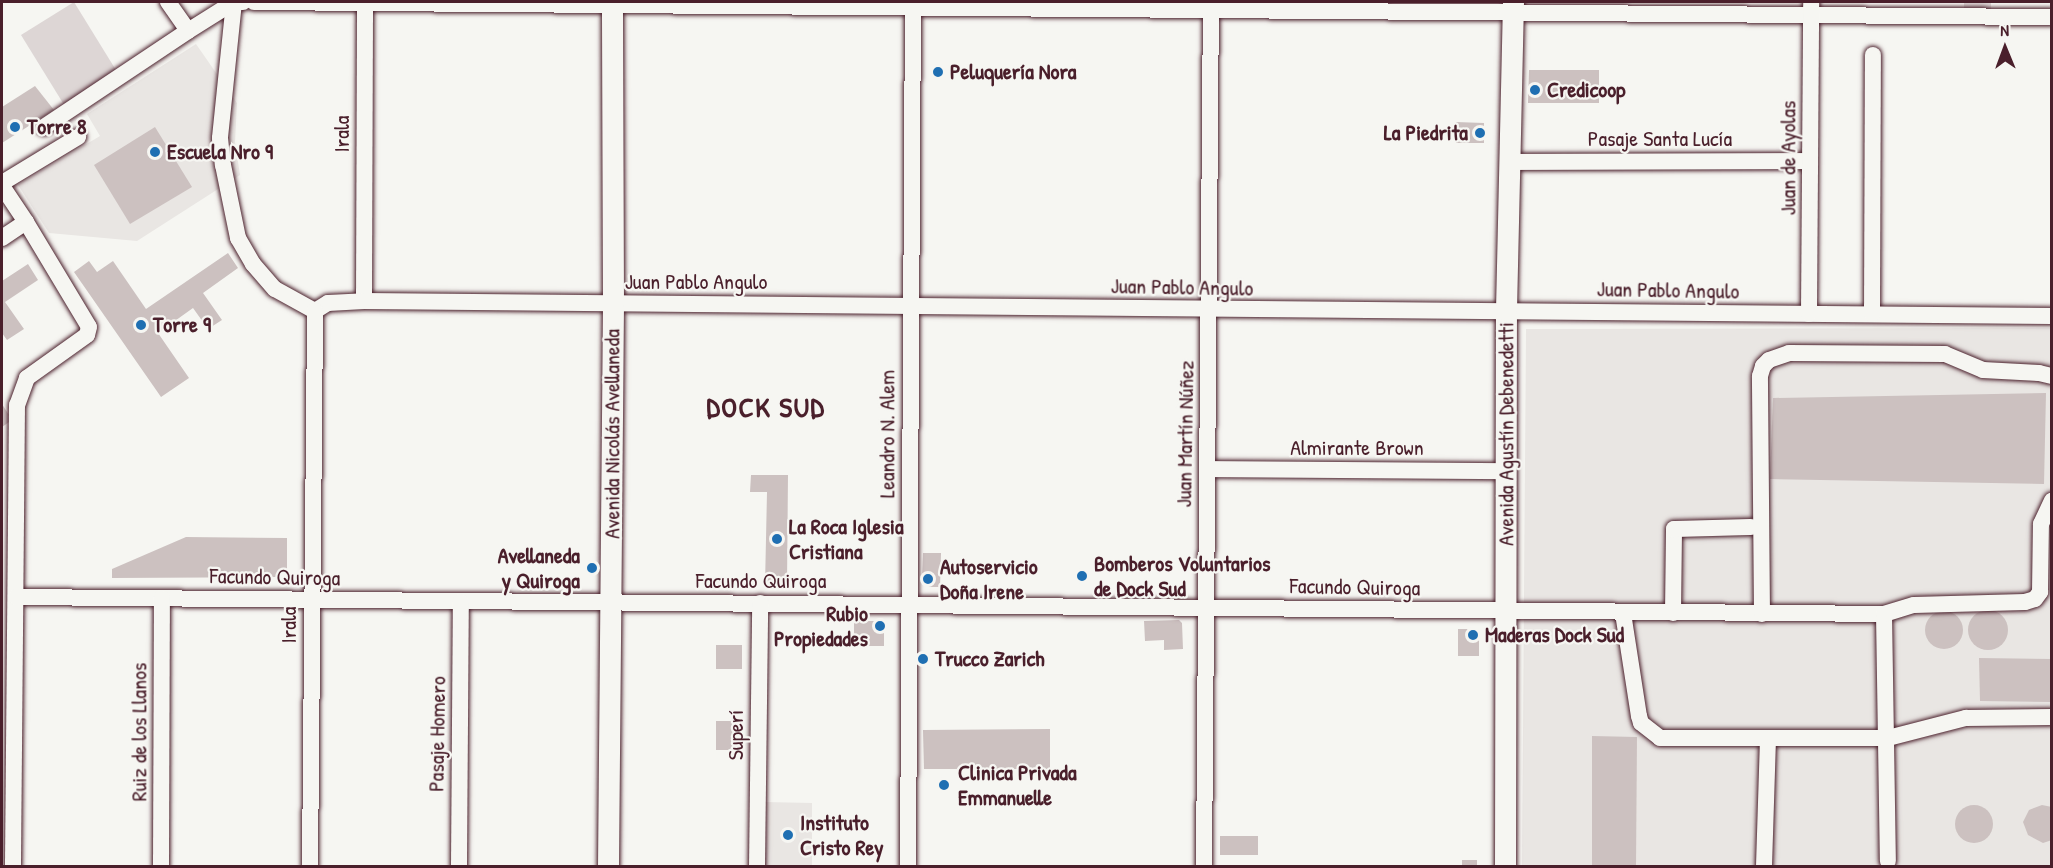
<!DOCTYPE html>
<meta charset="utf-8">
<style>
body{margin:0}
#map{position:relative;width:2053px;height:868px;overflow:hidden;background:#f6f6f2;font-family:"Patrick Hand",sans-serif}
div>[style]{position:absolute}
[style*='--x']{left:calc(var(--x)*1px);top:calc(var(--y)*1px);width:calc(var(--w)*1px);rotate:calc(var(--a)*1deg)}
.built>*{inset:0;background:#e9e6e3}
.green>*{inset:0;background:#ddd6d5}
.building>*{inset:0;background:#ccc1c0}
.round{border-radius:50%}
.roads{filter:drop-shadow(0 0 2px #4a1f2b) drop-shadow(0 0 2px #4a1f2b)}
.minor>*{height:16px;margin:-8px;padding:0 8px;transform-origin:8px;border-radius:8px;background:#f6f6f2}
.major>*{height:21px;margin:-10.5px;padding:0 10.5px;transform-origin:10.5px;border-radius:10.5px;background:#f6f6f2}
.dots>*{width:16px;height:16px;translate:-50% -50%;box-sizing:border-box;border:3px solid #f6f6f2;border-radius:50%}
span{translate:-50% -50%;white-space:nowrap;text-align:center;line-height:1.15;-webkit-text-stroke:4.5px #f6f6f2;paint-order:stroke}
.poi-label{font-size:22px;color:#4a1f2b;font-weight:700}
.left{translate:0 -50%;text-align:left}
.right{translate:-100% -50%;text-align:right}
.street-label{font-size:22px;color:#4a1f2b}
.district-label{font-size:28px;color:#4a1f2b;font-weight:700;letter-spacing:1.5px}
.frame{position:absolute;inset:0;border:3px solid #4a1f2b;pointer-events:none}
.north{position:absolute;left:1975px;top:18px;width:60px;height:60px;-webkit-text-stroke:4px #f6f6f2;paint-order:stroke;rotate:359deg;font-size:16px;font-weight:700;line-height:24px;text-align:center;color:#4a1f2b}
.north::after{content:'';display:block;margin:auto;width:21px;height:27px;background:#4a1f2b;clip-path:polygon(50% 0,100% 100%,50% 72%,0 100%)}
</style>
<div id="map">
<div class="built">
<i style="clip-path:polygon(196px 44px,237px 103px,235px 142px,240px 175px,137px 241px,49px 233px,18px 185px,100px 136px,87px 114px)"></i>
<i style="clip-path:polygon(2051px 328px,2051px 866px,1522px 866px,1526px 329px)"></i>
<i style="clip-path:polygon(765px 802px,812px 803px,812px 866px,764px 866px)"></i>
</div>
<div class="green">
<i style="clip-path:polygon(74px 2px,119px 75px,66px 108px,21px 35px)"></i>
<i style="clip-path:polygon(1964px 2px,1991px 2px,1991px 16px,1964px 15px)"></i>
</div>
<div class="building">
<i style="clip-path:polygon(1529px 70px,1599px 70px,1599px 103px,1528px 103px)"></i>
<i style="clip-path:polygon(35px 86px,54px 110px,2px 143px,2px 107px)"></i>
<i style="clip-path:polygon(1456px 122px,1484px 123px,1484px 143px,1456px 143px)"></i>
<i style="clip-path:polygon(155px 127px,192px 187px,130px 224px,94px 165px)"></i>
<i style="clip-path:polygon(228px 253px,238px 268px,203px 293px,222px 320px,208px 329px,193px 308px,158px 333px,189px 378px,161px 397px,74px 272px,89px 261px,97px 272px,113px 261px,146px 309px)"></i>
<i style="clip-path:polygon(28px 264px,38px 280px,5px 302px,24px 329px,7px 340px,2px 333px,2px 281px)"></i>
<i style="clip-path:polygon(2046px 393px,2044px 484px,1770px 479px,1773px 398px)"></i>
<i style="clip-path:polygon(2px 404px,12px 420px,2px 427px)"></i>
<i style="clip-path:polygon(751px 475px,788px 475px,787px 585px,765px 585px,767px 492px,750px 492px)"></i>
<i style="clip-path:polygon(186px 537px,287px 538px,287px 569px,277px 577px,112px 578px,112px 569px)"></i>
<i style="clip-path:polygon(923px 553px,941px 553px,940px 587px,929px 587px,922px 579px)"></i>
<i class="round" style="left:1968px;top:610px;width:40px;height:40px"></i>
<i class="round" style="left:1925px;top:611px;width:38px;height:38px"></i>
<i style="clip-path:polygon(1179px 620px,1182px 623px,1183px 649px,1164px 650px,1164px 640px,1145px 641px,1144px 621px)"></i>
<i style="clip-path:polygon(854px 621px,884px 621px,884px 646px,854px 646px)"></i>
<i style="clip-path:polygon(1458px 629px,1474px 629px,1479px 636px,1479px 656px,1458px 656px)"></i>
<i style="clip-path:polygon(716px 645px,742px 645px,742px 669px,716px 669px)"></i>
<i style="clip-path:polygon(1979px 658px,2052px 659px,2052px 702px,1980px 701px)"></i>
<i style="clip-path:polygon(716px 721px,742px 721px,742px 750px,716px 750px)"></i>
<i style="clip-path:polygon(1050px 729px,1050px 769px,924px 769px,923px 730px)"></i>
<i style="clip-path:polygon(1592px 736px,1637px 737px,1636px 866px,1592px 866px)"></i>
<i style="clip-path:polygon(2042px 805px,2052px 807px,2052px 840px,2043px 843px,2028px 835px,2023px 822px,2029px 810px)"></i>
<i class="round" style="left:1955px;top:805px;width:38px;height:38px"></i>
<i style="clip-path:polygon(1220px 836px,1258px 836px,1258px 855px,1220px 855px)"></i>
<i style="clip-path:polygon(1462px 860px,1477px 860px,1477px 866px,1462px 866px)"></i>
</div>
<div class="roads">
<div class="minor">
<i style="--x:168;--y:2;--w:35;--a:55"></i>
<i style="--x:188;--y:31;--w:54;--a:-32.2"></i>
<i style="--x:234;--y:2;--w:9;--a:0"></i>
<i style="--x:234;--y:2;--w:137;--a:95.9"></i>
<i style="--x:220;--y:138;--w:27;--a:84"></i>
<i style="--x:223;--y:165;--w:75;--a:78.4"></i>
<i style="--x:238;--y:238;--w:30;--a:60"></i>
<i style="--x:253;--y:264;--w:33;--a:49"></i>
<i style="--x:275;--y:289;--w:46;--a:28.8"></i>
<i style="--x:254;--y:2;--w:1798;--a:0.48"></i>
<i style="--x:44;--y:127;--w:173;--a:-33.7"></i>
<i style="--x:1509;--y:162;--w:301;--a:-0.2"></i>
<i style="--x:2;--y:183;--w:89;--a:-31.2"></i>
<i style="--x:2;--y:186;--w:43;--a:56.3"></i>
<i style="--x:2;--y:238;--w:29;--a:-34"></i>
<i style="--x:26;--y:222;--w:122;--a:59"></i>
<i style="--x:89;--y:327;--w:8;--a:104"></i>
<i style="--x:87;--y:335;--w:74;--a:144.4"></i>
<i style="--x:27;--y:378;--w:29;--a:110"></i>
<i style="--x:17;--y:405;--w:461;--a:90.5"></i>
<i style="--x:364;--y:301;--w:298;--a:-89.8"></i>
<i style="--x:315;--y:311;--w:15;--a:-32"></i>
<i style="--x:328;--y:303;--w:36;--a:-3"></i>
<i style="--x:364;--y:301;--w:1688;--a:0.51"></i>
<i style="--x:1809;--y:314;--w:311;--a:-89.6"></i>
<i style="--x:1872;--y:314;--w:259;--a:-89.8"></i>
<i style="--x:1207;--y:469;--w:299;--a:0.4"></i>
<i style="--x:16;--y:597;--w:1868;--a:0.52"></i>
<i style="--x:1884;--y:614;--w:247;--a:89.1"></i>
<i style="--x:1623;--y:613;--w:104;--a:81.2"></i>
<i style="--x:1639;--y:716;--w:7;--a:74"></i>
<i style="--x:1641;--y:723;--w:24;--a:38"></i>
<i style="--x:1660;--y:738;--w:228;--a:0"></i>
<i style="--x:1888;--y:738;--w:81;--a:-14.4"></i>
<i style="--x:1966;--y:718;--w:86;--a:-0.7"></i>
<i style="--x:1673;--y:613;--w:84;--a:-89.3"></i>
<i style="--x:1674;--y:529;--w:77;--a:-1.5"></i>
<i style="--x:1762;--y:614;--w:238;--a:-90.5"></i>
<i style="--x:1760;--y:376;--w:10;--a:-73"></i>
<i style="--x:1763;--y:366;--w:8;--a:-45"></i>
<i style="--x:1769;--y:360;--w:21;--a:-19"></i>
<i style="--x:1789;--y:353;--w:156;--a:0.4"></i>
<i style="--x:1945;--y:354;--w:41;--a:22.8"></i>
<i style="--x:1983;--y:370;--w:56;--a:3.1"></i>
<i style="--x:2039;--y:373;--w:13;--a:13"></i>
<i style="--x:1884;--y:614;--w:31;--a:-17"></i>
<i style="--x:1914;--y:605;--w:111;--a:-1.5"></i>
<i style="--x:2025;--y:602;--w:10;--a:-17"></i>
<i style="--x:2035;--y:599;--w:9;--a:-54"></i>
<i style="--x:2040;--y:592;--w:68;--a:-89.2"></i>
<i style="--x:2041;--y:524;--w:26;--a:-65"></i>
<i style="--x:161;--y:866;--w:268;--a:-89.8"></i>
<i style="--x:310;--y:866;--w:555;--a:-89.48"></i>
<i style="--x:459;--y:866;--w:264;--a:-89.6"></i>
<i style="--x:757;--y:866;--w:263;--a:-89.3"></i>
<i style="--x:908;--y:866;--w:864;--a:-89.67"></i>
<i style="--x:1204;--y:866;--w:864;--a:-89.54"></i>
<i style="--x:1764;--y:866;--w:127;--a:-88.2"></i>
</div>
<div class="major">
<i style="--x:608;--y:866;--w:562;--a:-89.49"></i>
<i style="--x:613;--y:304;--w:302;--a:-90.2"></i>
<i style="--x:1505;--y:866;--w:556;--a:-89.9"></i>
<i style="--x:1506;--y:310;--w:308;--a:-88.7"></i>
</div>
</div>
<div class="dots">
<i style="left:938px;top:72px;background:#1f6fb2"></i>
<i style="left:1535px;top:90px;background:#1f6fb2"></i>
<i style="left:15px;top:127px;background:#1f6fb2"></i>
<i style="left:1480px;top:133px;background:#1f6fb2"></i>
<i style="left:155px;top:152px;background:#1f6fb2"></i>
<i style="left:141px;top:325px;background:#1f6fb2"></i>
<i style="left:777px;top:539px;background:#1f6fb2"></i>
<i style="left:592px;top:568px;background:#1f6fb2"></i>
<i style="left:1082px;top:576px;background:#1f6fb2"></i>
<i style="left:928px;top:579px;background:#1f6fb2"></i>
<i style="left:880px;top:626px;background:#1f6fb2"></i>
<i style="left:1473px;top:635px;background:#1f6fb2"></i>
<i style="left:923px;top:659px;background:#1f6fb2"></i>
<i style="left:944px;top:785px;background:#1f6fb2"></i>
<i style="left:788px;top:835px;background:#1f6fb2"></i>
</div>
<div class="poi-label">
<span class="left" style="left:950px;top:72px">Peluquería Nora</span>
<span class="left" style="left:1547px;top:90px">Credicoop</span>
<span class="left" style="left:27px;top:127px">Torre 8</span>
<span class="right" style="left:1468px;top:133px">La Piedrita</span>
<span class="left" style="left:167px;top:152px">Escuela Nro 9</span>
<span class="left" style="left:153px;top:325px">Torre 9</span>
<span class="left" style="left:789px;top:539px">La Roca Iglesia<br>Cristiana</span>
<span class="right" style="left:580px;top:568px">Avellaneda<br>y Quiroga</span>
<span class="left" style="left:1094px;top:576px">Bomberos Voluntarios<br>de Dock Sud</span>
<span class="left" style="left:940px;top:579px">Autoservicio<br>Doña Irene</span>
<span class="right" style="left:868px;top:626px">Rubio<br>Propiedades</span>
<span class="left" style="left:1485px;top:635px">Maderas Dock Sud</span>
<span class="left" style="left:935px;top:659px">Trucco Zarich</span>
<span class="left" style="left:958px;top:785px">Clinica Privada<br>Emmanuelle</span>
<span class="left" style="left:800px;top:835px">Instituto<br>Cristo Rey</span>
</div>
<div class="street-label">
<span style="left:342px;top:134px;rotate:-90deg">Irala</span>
<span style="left:1660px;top:139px">Pasaje Santa Lucía</span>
<span style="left:1788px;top:158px;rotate:-90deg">Juan de Ayolas</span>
<span style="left:696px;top:282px">Juan Pablo Angulo</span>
<span style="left:1182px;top:287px;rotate:1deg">Juan Pablo Angulo</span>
<span style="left:1668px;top:290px;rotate:1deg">Juan Pablo Angulo</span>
<span style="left:612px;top:434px;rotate:-90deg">Avenida Nicolás Avellaneda</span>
<span style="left:887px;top:434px;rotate:-90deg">Leandro N. Alem</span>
<span style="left:1185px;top:434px;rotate:-89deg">Juan Martín Núñez</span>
<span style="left:1506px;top:434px;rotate:-90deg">Avenida Agustín Debenedetti</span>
<span style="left:1357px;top:448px">Almirante Brown</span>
<span style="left:275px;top:577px;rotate:1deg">Facundo Quiroga</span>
<span style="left:761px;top:581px">Facundo Quiroga</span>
<span style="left:1355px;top:587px;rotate:1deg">Facundo Quiroga</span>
<span style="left:289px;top:625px;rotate:-90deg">Irala</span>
<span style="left:139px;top:732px;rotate:-90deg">Ruiz de los Llanos</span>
<span style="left:437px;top:734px;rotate:-89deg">Pasaje Homero</span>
<span style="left:736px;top:735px;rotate:-90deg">Superí</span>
</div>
<div class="district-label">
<span style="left:766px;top:407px">DOCK SUD</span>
</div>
<div class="frame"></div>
<div class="north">N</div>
</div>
